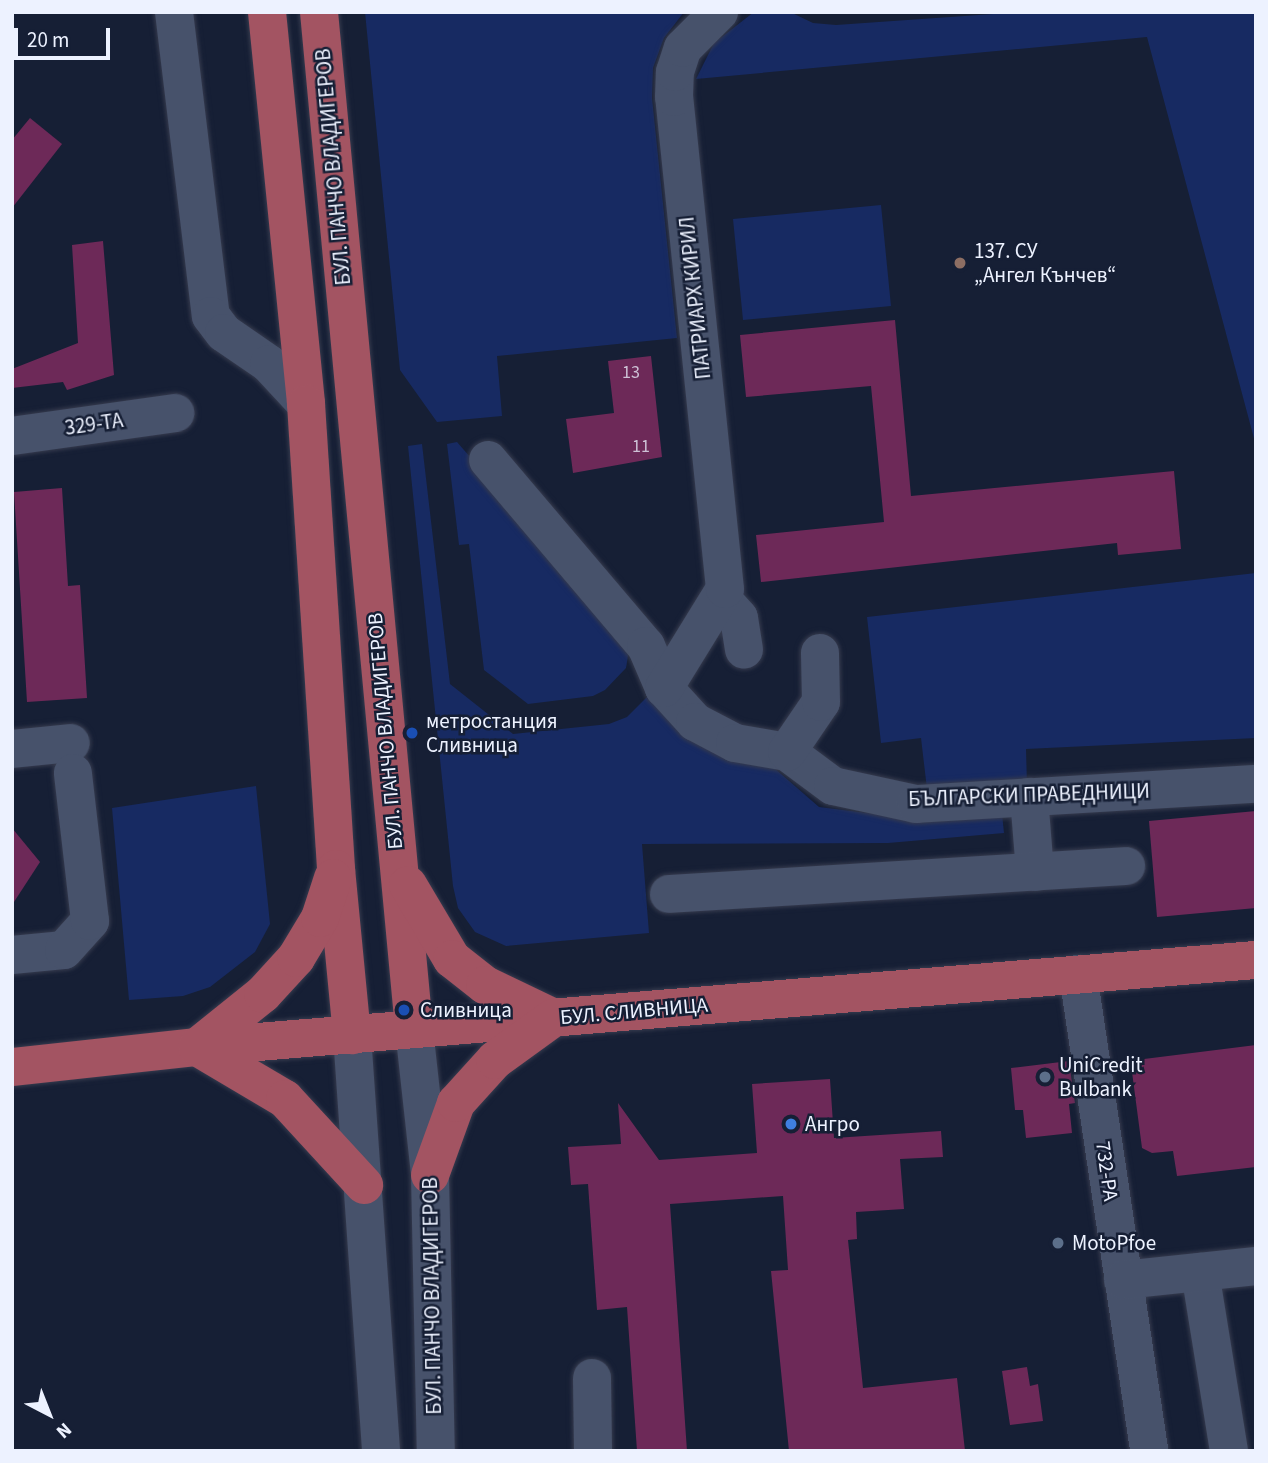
<!DOCTYPE html>
<meta charset="utf-8">
<style>
body{margin:0}
#map{position:relative;width:1268px;height:1463px;overflow:hidden;background:#161f35;font-family:"Source Sans 3",sans-serif}
div>[style]{position:absolute}
[style*='--x']{left:calc(var(--x)*1px);top:calc(var(--y)*1px);width:calc(var(--w)*1px);rotate:calc(var(--a)*1deg)}
.green>*{inset:0;background:#172a62}
.building>*{inset:0;background:#6d2958}
.roads{filter:drop-shadow(0 0 2px #363b4e) drop-shadow(0 0 2px #363b4e)}
.minor>*{height:38px;margin:-19px;padding:0 19px;transform-origin:19px;border-radius:19px;background:#47526b}
.major>*{height:38px;margin:-19px;padding:0 19px;transform-origin:19px;border-radius:19px;background:#a35462}
.dots>*{width:19px;height:19px;translate:-50% -50%;box-sizing:border-box;border:4px solid #161f35;border-radius:50%}
span{translate:-50% -50%;white-space:nowrap;text-align:center;line-height:1.15;-webkit-text-stroke:5px #161f35;paint-order:stroke}
.number-label{font-size:18px;color:#cdc0d5}
.number-label span{-webkit-text-stroke-width:0}
.street-label{font-size:21px;color:#edf2ff}
.poi-label{font-size:21px;color:#edf2ff}
.left{translate:0 -50%;text-align:left}
.frame{position:absolute;inset:0;border:14px solid #edf2ff;pointer-events:none}
.north{position:absolute;left:14px;top:1379px;width:70px;height:70px;-webkit-text-stroke:5px #161f35;paint-order:stroke;rotate:138deg;font-size:19px;font-weight:700;line-height:28px;text-align:center;color:#edf2ff}
.north::after{content:'';display:block;margin:auto;width:24px;height:32px;background:#edf2ff;clip-path:polygon(50% 0,100% 100%,50% 72%,0 100%)}
.scale{position:absolute;left:14px;top:28px;width:96px;height:32px;box-sizing:border-box;border:4px solid #edf2ff;border-top:0;padding-left:9px;font-size:21px;line-height:24px;white-space:nowrap;color:#edf2ff;-webkit-text-stroke:5px #161f35;paint-order:stroke}
</style>
<div id="map">
<div class="green">
<i style="clip-path:polygon(365px 12px,684px 12px,664px 38px,653px 68px,652px 98px,677px 338px,497px 356px,502px 416px,437px 422px,400px 370px)"></i>
<i style="clip-path:polygon(754px 12px,790px 12px,813px 23px,836px 25px,1021px 12px,1256px 12px,1256px 446px,1147px 37px,696px 79px,714px 43px)"></i>
<i style="clip-path:polygon(881px 205px,891px 306px,743px 320px,733px 219px)"></i>
<i style="clip-path:polygon(457px 442px,579px 582px,629px 650px,626px 668px,605px 690px,593px 696px,528px 704px,484px 670px,469px 544px,459px 545px,447px 444px)"></i>
<i style="clip-path:polygon(422px 444px,450px 684px,513px 734px,609px 724px,627px 717px,648px 696px,773px 767px,819px 807px,916px 819px,1002px 814px,1004px 833px,888px 843px,642px 844px,649px 933px,506px 946px,475px 932px,458px 908px,453px 886px,408px 446px)"></i>
<i style="clip-path:polygon(1256px 573px,1256px 738px,1026px 749px,1027px 785px,927px 789px,921px 738px,881px 743px,867px 617px)"></i>
<i style="clip-path:polygon(256px 786px,270px 924px,255px 952px,210px 987px,183px 996px,129px 1000px,112px 808px)"></i>
</div>
<div class="building">
<i style="clip-path:polygon(30px 118px,62px 144px,12px 208px,12px 140px)"></i>
<i style="clip-path:polygon(103px 241px,114px 375px,67px 390px,63px 382px,12px 388px,12px 369px,78px 343px,72px 245px)"></i>
<i style="clip-path:polygon(895px 320px,911px 496px,1174px 471px,1181px 549px,1118px 555px,1117px 543px,761px 582px,756px 535px,884px 522px,871px 386px,746px 397px,740px 335px)"></i>
<i style="clip-path:polygon(651px 356px,662px 457px,573px 473px,566px 419px,614px 413px,608px 361px)"></i>
<i style="clip-path:polygon(62px 488px,68px 586px,80px 585px,87px 698px,27px 702px,14px 492px)"></i>
<i style="clip-path:polygon(1256px 811px,1256px 908px,1157px 917px,1149px 821px)"></i>
<i style="clip-path:polygon(12px 828px,40px 862px,12px 905px)"></i>
<i style="clip-path:polygon(1256px 1045px,1256px 1167px,1177px 1176px,1173px 1151px,1152px 1153px,1142px 1148px,1132px 1072px,1144px 1059px)"></i>
<i style="clip-path:polygon(1069px 1061px,1075px 1103px,1069px 1104px,1072px 1133px,1026px 1138px,1023px 1110px,1015px 1110px,1011px 1068px)"></i>
<i style="clip-path:polygon(830px 1079px,834px 1138px,941px 1131px,943px 1157px,900px 1159px,904px 1209px,856px 1212px,857px 1239px,848px 1240px,863px 1388px,957px 1378px,965px 1451px,789px 1451px,771px 1271px,788px 1270px,783px 1196px,670px 1204px,687px 1451px,637px 1451px,627px 1307px,597px 1310px,588px 1184px,571px 1185px,568px 1147px,621px 1144px,618px 1103px,659px 1160px,757px 1153px,752px 1084px)"></i>
<i style="clip-path:polygon(1027px 1367px,1030px 1386px,1038px 1384px,1043px 1421px,1010px 1425px,1002px 1371px)"></i>
</div>
<div class="roads">
<div class="minor">
<i style="--x:174;--y:12;--w:306;--a:83.1"></i>
<i style="--x:211;--y:316;--w:21;--a:53"></i>
<i style="--x:224;--y:333;--w:55;--a:34.6"></i>
<i style="--x:269;--y:364;--w:54;--a:47.2"></i>
<i style="--x:12;--y:436;--w:165;--a:-8"></i>
<i style="--x:488;--y:460;--w:244;--a:49.7"></i>
<i style="--x:646;--y:646;--w:46;--a:66.8"></i>
<i style="--x:664;--y:688;--w:46;--a:47.6"></i>
<i style="--x:695;--y:722;--w:45;--a:27.7"></i>
<i style="--x:735;--y:743;--w:53;--a:9.8"></i>
<i style="--x:787;--y:752;--w:57;--a:36.5"></i>
<i style="--x:833;--y:786;--w:85;--a:12.2"></i>
<i style="--x:916;--y:804;--w:341;--a:-3.4"></i>
<i style="--x:722;--y:599;--w:25;--a:48"></i>
<i style="--x:739;--y:618;--w:32;--a:81"></i>
<i style="--x:664;--y:688;--w:116;--a:-58.4"></i>
<i style="--x:725;--y:589;--w:495;--a:-95.9"></i>
<i style="--x:674;--y:97;--w:25;--a:-88"></i>
<i style="--x:675;--y:72;--w:25;--a:-72"></i>
<i style="--x:683;--y:48;--w:51;--a:-45"></i>
<i style="--x:12;--y:749;--w:59;--a:-5.8"></i>
<i style="--x:787;--y:752;--w:60;--a:-55.8"></i>
<i style="--x:821;--y:702;--w:49;--a:-91.2"></i>
<i style="--x:1029;--y:797;--w:75;--a:85.4"></i>
<i style="--x:669;--y:894;--w:458;--a:-3.5"></i>
<i style="--x:12;--y:955;--w:52;--a:-5.5"></i>
<i style="--x:64;--y:950;--w:39;--a:-48"></i>
<i style="--x:90;--y:921;--w:149;--a:-96.6"></i>
<i style="--x:1078;--y:974;--w:482;--a:81.5"></i>
<i style="--x:414;--y:1029;--w:147;--a:83.7"></i>
<i style="--x:430;--y:1175;--w:276;--a:88.8"></i>
<i style="--x:352;--y:1035;--w:417;--a:86"></i>
<i style="--x:1200;--y:1272;--w:181;--a:80.8"></i>
<i style="--x:1123;--y:1280;--w:134;--a:-6"></i>
<i style="--x:592;--y:1378;--w:73;--a:89.2"></i>
</div>
<div class="major">
<i style="--x:267;--y:12;--w:394;--a:84.3"></i>
<i style="--x:306;--y:404;--w:466;--a:86.3"></i>
<i style="--x:336;--y:869;--w:167;--a:84.5"></i>
<i style="--x:319;--y:12;--w:1021;--a:84.66"></i>
<i style="--x:408;--y:885;--w:86;--a:59.3"></i>
<i style="--x:452;--y:959;--w:42;--a:38.2"></i>
<i style="--x:485;--y:985;--w:74;--a:25.5"></i>
<i style="--x:197;--y:1047;--w:85;--a:-38.8"></i>
<i style="--x:263;--y:994;--w:49;--a:-47.5"></i>
<i style="--x:296;--y:958;--w:47;--a:-59"></i>
<i style="--x:320;--y:918;--w:42;--a:-72"></i>
<i style="--x:197;--y:1047;--w:102;--a:30.6"></i>
<i style="--x:285;--y:1099;--w:117;--a:47.4"></i>
<i style="--x:12;--y:1067;--w:186;--a:-6.2"></i>
<i style="--x:197;--y:1047;--w:1063;--a:-4.7"></i>
<i style="--x:430;--y:1175;--w:77;--a:-70.1"></i>
<i style="--x:456;--y:1103;--w:58;--a:-47.8"></i>
<i style="--x:495;--y:1060;--w:72;--a:-35.9"></i>
</div>
</div>
<div class="dots">
<i style="left:960px;top:263px;background:#8d6e63"></i>
<i style="left:412px;top:733px;background:#1a4fb4"></i>
<i style="left:404px;top:1010px;background:#1a4fb4"></i>
<i style="left:1045px;top:1077px;background:#5c6f8a"></i>
<i style="left:791px;top:1124px;background:#3f7fe0"></i>
<i style="left:1058px;top:1243px;background:#5c6f8a"></i>
</div>
<div class="number-label">
<span style="left:631px;top:373px">13</span>
<span style="left:641px;top:447px">11</span>
</div>
<div class="street-label">
<span style="left:333px;top:167px;rotate:-95deg">БУЛ. ПАНЧО ВЛАДИГЕРОВ</span>
<span style="left:695px;top:298px;rotate:-96deg">ПАТРИАРХ КИРИЛ</span>
<span style="left:94px;top:424px;rotate:-8deg">329-ТА</span>
<span style="left:385px;top:731px;rotate:-95deg">БУЛ. ПАНЧО ВЛАДИГЕРОВ</span>
<span style="left:1029px;top:795px;rotate:-2deg">БЪЛГАРСКИ ПРАВЕДНИЦИ</span>
<span style="left:634px;top:1011px;rotate:-5deg">БУЛ. СЛИВНИЦА</span>
<span style="left:1107px;top:1171px;rotate:82deg">732-РА</span>
<span style="left:432px;top:1296px;rotate:-91deg">БУЛ. ПАНЧО ВЛАДИГЕРОВ</span>
</div>
<div class="poi-label">
<span class="left" style="left:974px;top:263px">137. СУ<br>„Ангел Кънчев“</span>
<span class="left" style="left:426px;top:733px">метростанция<br>Сливница</span>
<span class="left" style="left:420px;top:1010px">Сливница</span>
<span class="left" style="left:1059px;top:1077px">UniCredit<br>Bulbank</span>
<span class="left" style="left:805px;top:1124px">Ангро</span>
<span class="left" style="left:1072px;top:1243px">MotoPfoe</span>
</div>
<div class="frame"></div>
<div class="north">N</div>
<div class="scale">20 m</div>
</div>
